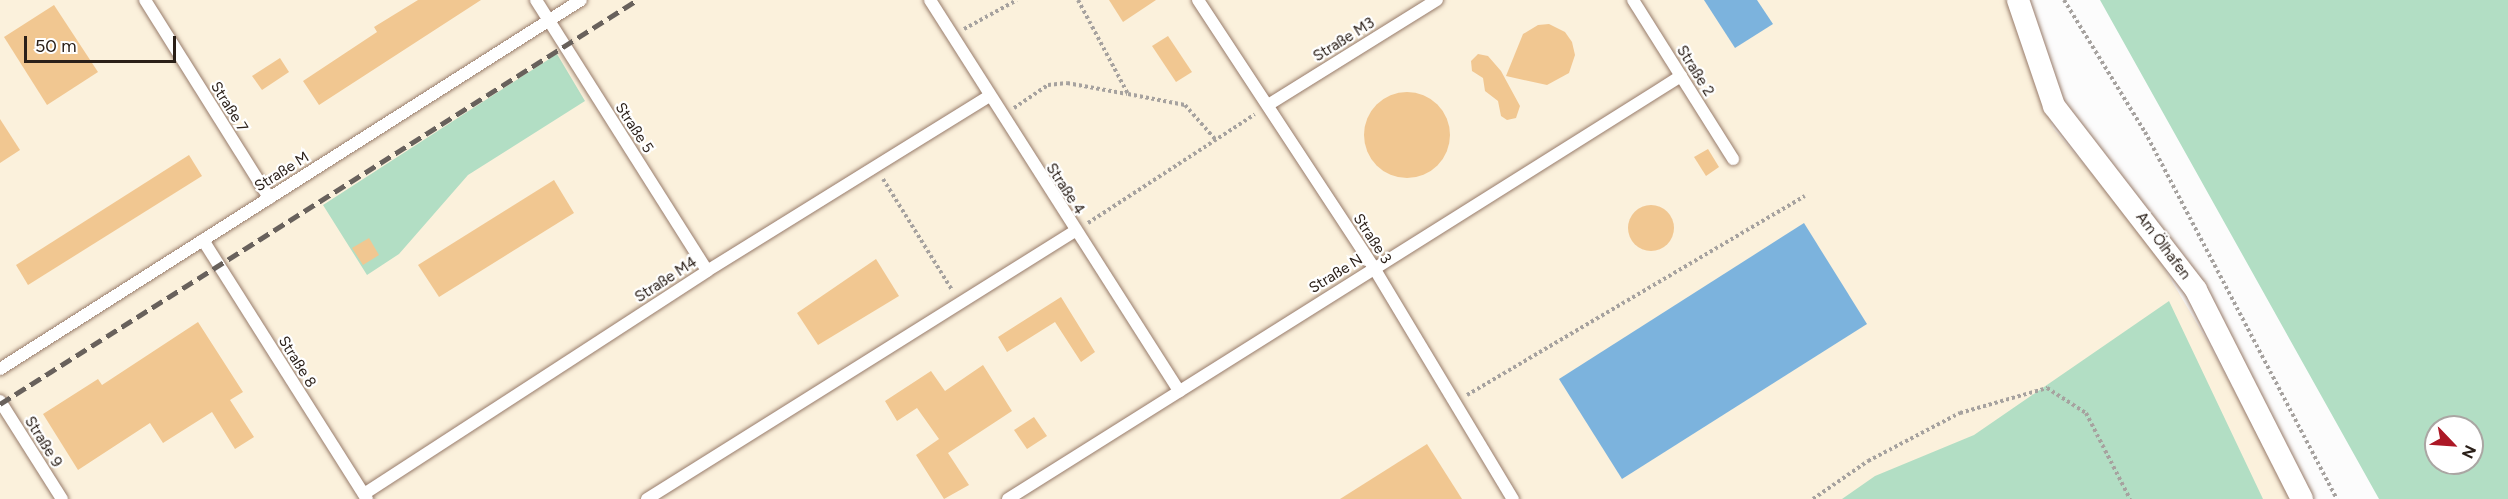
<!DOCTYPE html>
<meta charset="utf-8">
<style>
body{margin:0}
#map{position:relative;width:2508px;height:499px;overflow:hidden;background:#fcfcfc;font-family:Figtree,sans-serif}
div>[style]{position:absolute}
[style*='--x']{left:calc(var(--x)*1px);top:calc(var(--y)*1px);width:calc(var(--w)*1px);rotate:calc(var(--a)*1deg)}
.industrial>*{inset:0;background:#fbf1dc}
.green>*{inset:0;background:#b2dec4}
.water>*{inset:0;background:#7cb3dd}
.building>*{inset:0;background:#f1c791}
.round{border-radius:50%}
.path>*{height:4px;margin-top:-2px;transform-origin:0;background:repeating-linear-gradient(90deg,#a6a29f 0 3px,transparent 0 6px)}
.roads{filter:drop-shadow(0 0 2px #987c6b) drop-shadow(0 0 2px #987c6b)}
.lane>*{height:12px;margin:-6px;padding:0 6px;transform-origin:6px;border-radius:6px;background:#fff}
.street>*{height:22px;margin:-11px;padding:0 11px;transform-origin:11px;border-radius:11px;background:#fff}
.rail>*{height:4.5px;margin-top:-2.25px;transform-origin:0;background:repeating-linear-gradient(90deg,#68615c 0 12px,transparent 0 18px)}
span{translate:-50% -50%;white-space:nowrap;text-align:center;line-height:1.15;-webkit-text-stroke:4.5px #fff;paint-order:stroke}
.street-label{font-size:15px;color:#2b2019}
.north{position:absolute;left:2424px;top:415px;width:60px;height:60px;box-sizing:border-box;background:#fff;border:2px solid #aaa6a3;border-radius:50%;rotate:115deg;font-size:16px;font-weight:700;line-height:24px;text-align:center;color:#2b2019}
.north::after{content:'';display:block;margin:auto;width:21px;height:27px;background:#ac1826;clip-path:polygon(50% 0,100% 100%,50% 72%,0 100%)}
.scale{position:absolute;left:24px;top:36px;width:152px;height:27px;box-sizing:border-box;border:3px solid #2b2019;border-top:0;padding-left:8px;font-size:18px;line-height:21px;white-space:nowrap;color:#2b2019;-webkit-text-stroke:4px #fff;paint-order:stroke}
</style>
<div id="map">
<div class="industrial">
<i style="clip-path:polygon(0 0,2007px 0,2053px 128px,2143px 233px,2208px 342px,2292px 499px,0 499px)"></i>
</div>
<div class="green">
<i style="clip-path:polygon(evenodd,2100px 0,2508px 0,2508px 499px,2379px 499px,2100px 0,2436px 427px,2472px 427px,2472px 463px,2436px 463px,2436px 427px)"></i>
<i style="clip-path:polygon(557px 54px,585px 101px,468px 175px,399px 254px,367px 275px,323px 205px)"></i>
<i style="clip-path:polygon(2169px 301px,2263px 499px,1842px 499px,1875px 476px,1974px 435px)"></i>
</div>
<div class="water">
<i style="clip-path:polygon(1704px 0,1757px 0,1773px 24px,1735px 48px)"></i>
<i style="clip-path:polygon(1804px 223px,1867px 324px,1622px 479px,1559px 379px)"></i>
</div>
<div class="building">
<i style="clip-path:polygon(418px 0,481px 0,319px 105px,303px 81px,377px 32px,374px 27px)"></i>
<i style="clip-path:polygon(1109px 0,1156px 0,1123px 22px)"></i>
<i style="clip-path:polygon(54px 5px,98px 72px,47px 105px,4px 37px)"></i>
<i style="clip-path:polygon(1549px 24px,1565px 32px,1572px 42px,1575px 55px,1569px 73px,1547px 85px,1506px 76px,1523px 34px,1538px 25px)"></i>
<i style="clip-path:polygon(1168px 36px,1192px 72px,1176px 82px,1152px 46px)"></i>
<i style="clip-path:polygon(1478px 54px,1488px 56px,1501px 71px,1520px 106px,1516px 118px,1507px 120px,1501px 116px,1498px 101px,1485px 91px,1483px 78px,1472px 71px,1471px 61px)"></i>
<i style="clip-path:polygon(280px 58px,289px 72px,262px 90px,252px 76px)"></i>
<i class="round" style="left:1364px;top:92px;width:86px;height:86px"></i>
<i style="clip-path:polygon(0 119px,20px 150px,0 163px)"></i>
<i style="clip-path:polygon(1708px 149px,1719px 167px,1706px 176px,1694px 157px)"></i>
<i style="clip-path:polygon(189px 155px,202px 176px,28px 285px,16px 265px)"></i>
<i style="clip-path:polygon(554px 180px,574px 213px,439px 297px,418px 265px)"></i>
<i class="round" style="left:1628px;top:205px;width:46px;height:46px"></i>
<i style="clip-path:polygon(369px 238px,379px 255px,363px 265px,352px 248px)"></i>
<i style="clip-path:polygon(876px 259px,899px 296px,818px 345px,797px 313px)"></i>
<i style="clip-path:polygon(1061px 297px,1095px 352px,1081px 362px,1055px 322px,1007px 352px,998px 337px)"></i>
<i style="clip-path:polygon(198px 322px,243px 392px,230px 400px,254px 437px,235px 449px,212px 412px,163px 443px,150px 423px,78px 470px,43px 414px,98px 379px,102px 385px)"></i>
<i style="clip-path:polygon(983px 365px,1012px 411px,948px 453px,969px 485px,944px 499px,916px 455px,939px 439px,917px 408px,897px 421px,885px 401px,931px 371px,945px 391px)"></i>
<i style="clip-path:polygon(1034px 417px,1047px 436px,1027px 449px,1014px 430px)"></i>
<i style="clip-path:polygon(1427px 444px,1462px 499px,1340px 499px)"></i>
</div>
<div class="path">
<i style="--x:1078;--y:0;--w:106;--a:62"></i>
<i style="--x:1128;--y:94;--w:58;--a:10.9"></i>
<i style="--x:1185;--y:105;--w:45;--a:48.6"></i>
<i style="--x:2064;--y:0;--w:155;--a:58.5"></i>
<i style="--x:2145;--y:132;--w:414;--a:62.4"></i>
<i style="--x:964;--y:29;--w:60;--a:-28.7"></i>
<i style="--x:1014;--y:108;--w:41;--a:-34.1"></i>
<i style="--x:1048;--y:85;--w:19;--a:-6"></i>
<i style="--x:1067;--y:83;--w:61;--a:10.4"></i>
<i style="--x:883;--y:179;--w:131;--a:58.1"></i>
<i style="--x:1088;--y:223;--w:199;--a:-33.1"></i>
<i style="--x:1467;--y:395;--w:392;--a:-30.5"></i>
<i style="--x:1813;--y:499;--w:67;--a:-34.6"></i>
<i style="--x:1868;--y:461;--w:104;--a:-27.6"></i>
<i style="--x:1960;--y:413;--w:91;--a:-16"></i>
<i style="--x:2047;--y:388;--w:46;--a:32.7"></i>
<i style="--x:2086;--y:413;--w:97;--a:62.9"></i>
</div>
<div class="roads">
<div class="lane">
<i style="--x:145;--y:0;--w:234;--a:57.9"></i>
<i style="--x:536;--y:0;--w:320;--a:57.7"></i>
<i style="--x:930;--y:0;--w:464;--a:57.5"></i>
<i style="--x:1198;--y:0;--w:321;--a:56.7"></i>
<i style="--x:1374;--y:268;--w:270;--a:59"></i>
<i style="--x:1633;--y:0;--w:188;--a:57.8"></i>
<i style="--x:1268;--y:105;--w:199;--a:-31.9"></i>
<i style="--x:203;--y:240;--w:307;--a:57.7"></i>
<i style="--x:0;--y:369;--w:688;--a:-32.42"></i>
<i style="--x:0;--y:401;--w:116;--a:57.7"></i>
<i style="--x:364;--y:494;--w:409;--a:-33"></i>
<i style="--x:707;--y:271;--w:332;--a:-31.8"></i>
<i style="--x:647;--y:499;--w:505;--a:-32.05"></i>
<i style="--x:1008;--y:499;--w:795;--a:-32.15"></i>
</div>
<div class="street">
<i style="--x:2018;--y:0;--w:112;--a:71.2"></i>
<i style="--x:2054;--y:106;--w:232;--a:52.3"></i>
<i style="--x:2196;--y:290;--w:234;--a:63.1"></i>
</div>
</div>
<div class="rail">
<i style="--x:0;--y:404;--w:754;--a:-32.38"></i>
</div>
<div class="street-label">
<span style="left:1344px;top:40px;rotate:-32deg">Straße M3</span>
<span style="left:1695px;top:71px;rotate:58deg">Straße 2</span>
<span style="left:229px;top:107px;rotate:58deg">Straße 7</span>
<span style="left:634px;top:128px;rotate:57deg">Straße 5</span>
<span style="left:282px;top:172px;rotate:-32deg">Straße M</span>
<span style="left:1065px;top:189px;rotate:57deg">Straße 4</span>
<span style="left:1372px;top:239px;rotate:57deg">Straße 3</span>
<span style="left:2163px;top:246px;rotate:53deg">Am Ölhafen</span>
<span style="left:1336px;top:274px;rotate:-32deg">Straße N</span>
<span style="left:666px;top:280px;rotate:-33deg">Straße M4</span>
<span style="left:297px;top:362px;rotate:58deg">Straße 8</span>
<span style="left:43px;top:442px;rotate:58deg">Straße 9</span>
</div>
<div class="north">N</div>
<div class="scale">50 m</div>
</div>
